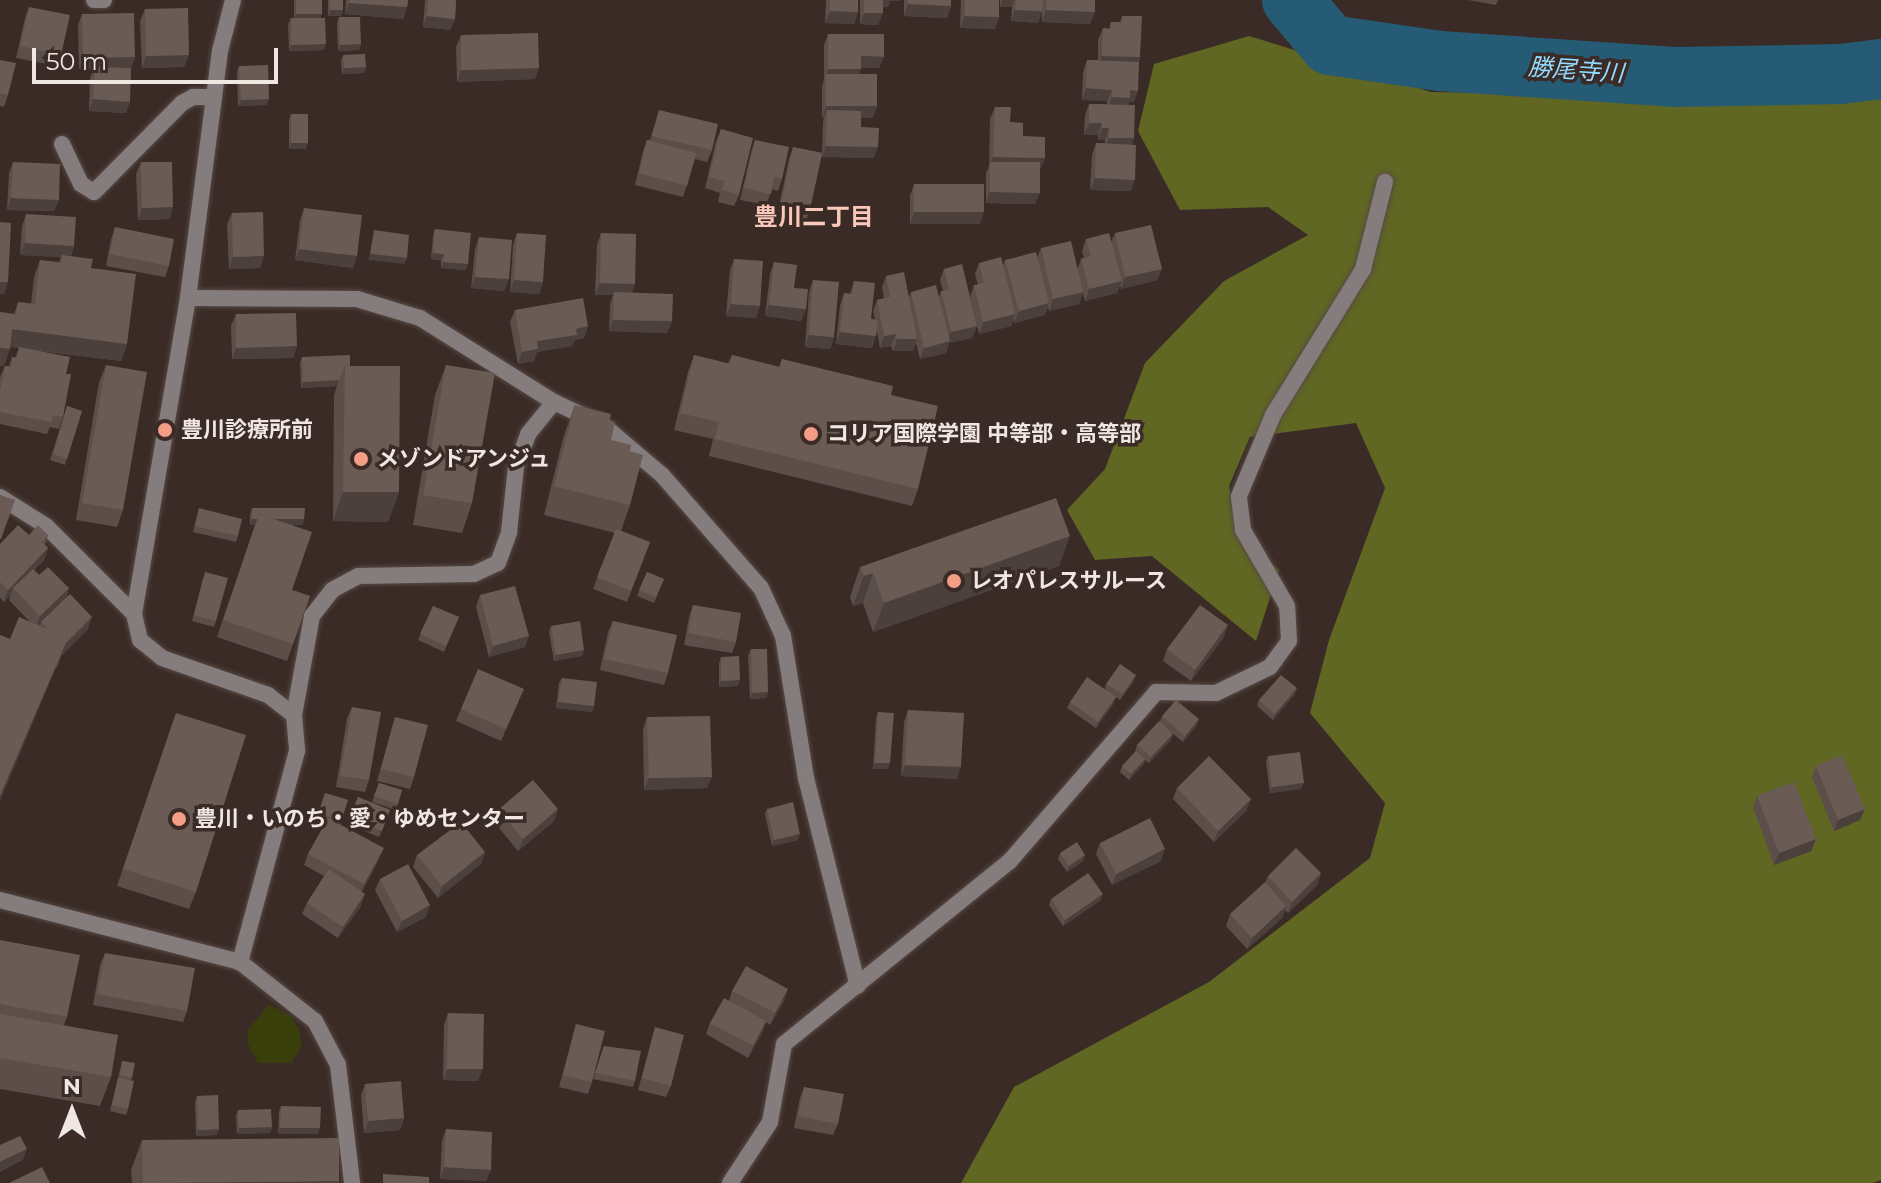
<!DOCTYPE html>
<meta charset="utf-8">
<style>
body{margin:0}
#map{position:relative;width:1881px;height:1183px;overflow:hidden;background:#3a2b26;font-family:Montserrat,"Noto Sans JP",sans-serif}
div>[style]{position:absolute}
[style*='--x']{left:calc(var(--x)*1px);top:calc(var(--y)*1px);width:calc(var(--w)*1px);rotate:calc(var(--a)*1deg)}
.green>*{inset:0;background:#393f0a}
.forest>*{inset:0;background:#5f6723}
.river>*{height:60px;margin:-30px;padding:0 30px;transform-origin:30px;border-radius:30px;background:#255b74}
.roads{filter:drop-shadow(0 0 2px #574944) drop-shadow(0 0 2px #574944)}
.minor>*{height:16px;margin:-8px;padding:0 8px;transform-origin:8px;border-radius:8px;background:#857d7d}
.tertiary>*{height:16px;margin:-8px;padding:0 8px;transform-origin:8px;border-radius:8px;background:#857d7d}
.wall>*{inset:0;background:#5c4e49}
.shaded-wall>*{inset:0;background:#4b403c}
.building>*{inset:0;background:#6b5b55}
.dots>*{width:22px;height:22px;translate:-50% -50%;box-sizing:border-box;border:4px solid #3a2b26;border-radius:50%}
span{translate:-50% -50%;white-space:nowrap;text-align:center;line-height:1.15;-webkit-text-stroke:7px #3a2b26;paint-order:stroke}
.poi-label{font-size:22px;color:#f0e6e2;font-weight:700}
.left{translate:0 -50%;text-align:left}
.water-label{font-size:24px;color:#93dbff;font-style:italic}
.neighbourhood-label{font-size:24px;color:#fac8bb;font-weight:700}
.north{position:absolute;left:32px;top:1071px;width:80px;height:80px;-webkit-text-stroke:6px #3a2b26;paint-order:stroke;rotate:0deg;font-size:22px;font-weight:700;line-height:32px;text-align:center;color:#f0e6e2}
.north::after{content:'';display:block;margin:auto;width:28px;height:36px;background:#f0e6e2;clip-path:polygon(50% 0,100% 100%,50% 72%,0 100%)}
.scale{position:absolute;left:32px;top:48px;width:246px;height:36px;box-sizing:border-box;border:4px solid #f0e6e2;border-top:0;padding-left:10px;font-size:24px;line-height:28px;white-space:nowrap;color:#f0e6e2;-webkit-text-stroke:6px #3a2b26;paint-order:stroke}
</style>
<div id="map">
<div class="green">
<i style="clip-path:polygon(269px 1004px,292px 1017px,300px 1032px,301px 1048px,291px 1063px,258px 1063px,248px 1044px,248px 1030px)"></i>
</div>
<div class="forest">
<i style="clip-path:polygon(1249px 36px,1431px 92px,1712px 96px,1881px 85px,1881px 1180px,1873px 1183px,961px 1183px,1014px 1087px,1209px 982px,1370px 858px,1385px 803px,1310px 713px,1329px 640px,1385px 488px,1356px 423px,1250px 437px,1229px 486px,1239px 533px,1279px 570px,1256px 641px,1152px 556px,1095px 560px,1067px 510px,1105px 469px,1145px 363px,1224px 281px,1308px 235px,1268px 207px,1180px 210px,1138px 131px,1154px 64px)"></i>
</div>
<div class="river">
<i style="--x:1292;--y:0;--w:59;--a:49.8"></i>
<i style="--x:1330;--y:45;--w:111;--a:8.3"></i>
<i style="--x:1440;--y:61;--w:234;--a:3.9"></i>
<i style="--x:1673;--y:77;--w:168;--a:-1"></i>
<i style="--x:1841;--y:74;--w:40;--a:-7.1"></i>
</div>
<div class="roads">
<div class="minor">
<i style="--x:94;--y:0;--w:10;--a:0"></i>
<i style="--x:62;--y:144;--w:44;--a:64.6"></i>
<i style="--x:81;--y:184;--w:15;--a:32"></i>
<i style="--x:94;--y:192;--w:125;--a:-45.3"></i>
<i style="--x:182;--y:103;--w:13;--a:-29"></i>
<i style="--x:193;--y:97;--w:21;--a:0"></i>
<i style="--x:188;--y:298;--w:169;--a:0.3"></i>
<i style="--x:357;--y:299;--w:66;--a:16.8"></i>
<i style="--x:420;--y:318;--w:158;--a:32.1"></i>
<i style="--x:554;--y:402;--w:54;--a:25.1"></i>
<i style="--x:603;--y:425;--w:77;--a:40.3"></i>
<i style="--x:662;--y:475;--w:150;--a:48.8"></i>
<i style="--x:761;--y:588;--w:53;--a:65.4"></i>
<i style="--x:783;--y:636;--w:144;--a:80.8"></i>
<i style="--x:806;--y:778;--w:214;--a:76"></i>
<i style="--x:0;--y:497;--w:54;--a:32.2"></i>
<i style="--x:46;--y:526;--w:124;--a:45"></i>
<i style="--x:294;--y:715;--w:101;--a:-79.7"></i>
<i style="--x:312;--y:616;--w:33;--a:-52"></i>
<i style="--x:332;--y:590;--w:30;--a:-28"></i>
<i style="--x:358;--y:576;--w:116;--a:-1"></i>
<i style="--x:474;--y:574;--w:26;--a:-25"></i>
<i style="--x:498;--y:563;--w:33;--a:-70"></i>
<i style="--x:509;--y:532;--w:66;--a:-83.9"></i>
<i style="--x:516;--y:466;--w:34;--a:-69"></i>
<i style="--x:528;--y:434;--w:41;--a:-50.9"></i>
<i style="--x:0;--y:900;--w:248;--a:14.5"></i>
<i style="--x:240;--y:962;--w:95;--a:38.2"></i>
<i style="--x:315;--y:1021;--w:50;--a:62.4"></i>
<i style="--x:338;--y:1065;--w:119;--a:83.2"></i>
<i style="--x:730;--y:1183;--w:73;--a:-56.7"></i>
<i style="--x:770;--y:1122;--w:79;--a:-79.8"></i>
<i style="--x:784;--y:1044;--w:289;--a:-39"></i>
<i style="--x:1009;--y:862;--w:225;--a:-49.1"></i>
<i style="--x:1156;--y:692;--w:60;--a:1"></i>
<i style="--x:1216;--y:693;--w:60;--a:-25.7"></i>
<i style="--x:1270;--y:667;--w:32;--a:-54"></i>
<i style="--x:1289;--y:641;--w:35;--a:-93"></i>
<i style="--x:1287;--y:606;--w:88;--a:-120.1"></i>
<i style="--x:1243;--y:530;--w:34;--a:-97"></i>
<i style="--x:1239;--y:496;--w:88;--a:-67.2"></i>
<i style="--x:1273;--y:415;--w:172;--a:-58.3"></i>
<i style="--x:1363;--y:269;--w:90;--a:-75.8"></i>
</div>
<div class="tertiary">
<i style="--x:233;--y:0;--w:53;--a:104.3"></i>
<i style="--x:220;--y:51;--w:249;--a:97.4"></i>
<i style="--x:188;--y:298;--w:321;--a:99.7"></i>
<i style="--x:134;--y:614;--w:27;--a:77"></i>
<i style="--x:140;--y:640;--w:28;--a:39"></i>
<i style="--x:162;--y:658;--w:112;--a:19.2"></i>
<i style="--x:268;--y:695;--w:33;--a:38"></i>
<i style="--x:294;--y:715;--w:36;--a:85"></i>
<i style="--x:297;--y:751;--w:219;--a:105.1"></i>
</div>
</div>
<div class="wall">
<i style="clip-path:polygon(294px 0,322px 0,321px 18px,324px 50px,289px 51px,288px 24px,291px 18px,294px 18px)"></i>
<i style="clip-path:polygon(328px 0,343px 0,343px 10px,341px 16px,328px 16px)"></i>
<i style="clip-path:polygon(346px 0,408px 0,407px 7px,403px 19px,345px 14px)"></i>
<i style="clip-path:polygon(425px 0,456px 0,455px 19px,450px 30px,423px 27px)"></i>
<i style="clip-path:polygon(826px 0,858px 0,858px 12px,854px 24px,825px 23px)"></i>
<i style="clip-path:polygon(860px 0,900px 0,900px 1px,890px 1px,888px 7px,883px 7px,883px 13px,878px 25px,860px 24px)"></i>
<i style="clip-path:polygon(904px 0,951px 0,951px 6px,947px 18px,904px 16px)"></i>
<i style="clip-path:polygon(961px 0,999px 0,999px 17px,995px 29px,960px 28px)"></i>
<i style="clip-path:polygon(1000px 0,1095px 0,1090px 24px,1042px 22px,1042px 11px,1038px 23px,1011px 21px,1012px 7px,1000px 7px)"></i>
<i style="clip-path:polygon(1468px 0,1498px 0,1496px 5px)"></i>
<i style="clip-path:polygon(29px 7px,61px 55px,57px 66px,16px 58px,25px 18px)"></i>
<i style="clip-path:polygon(145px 9px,189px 55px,184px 67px,142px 68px,140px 21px)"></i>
<i style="clip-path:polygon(82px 14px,135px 57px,131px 68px,126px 113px,89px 111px,90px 78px,94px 69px,79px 69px,78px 25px)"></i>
<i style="clip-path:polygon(1122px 16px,1140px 57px,1139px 62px,1134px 102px,1129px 102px,1128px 105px,1134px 138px,1132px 144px,1131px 191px,1090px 190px,1092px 155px,1096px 143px,1105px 143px,1105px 140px,1098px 140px,1098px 135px,1084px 135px,1085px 115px,1089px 104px,1107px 104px,1107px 101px,1082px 100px,1083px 72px,1087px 60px,1098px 60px,1098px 40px,1103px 28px,1109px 29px,1111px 22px,1120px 22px)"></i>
<i style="clip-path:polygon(339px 17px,361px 44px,359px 50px,338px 51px,337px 23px)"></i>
<i style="clip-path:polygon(828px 34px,879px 68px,861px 68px,859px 74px,873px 118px,861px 118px,861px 127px,874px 158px,822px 157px,822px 154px,810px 209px,806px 221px,777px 215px,789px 159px,793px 147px,822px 153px,823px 122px,824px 118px,822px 118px,822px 86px,824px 80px,824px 45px)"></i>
<i style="clip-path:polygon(461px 35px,539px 68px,535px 79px,457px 82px,456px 47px)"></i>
<i style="clip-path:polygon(343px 55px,366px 67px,364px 73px,342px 74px,341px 61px)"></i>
<i style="clip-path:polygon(0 60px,8px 95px,4px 107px,0 106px)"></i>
<i style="clip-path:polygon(239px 66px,269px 99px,266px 105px,238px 106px,237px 72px)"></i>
<i style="clip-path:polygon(995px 107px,1023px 136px,1040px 170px,1035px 204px,986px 203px,986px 173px,989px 166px,990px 119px)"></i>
<i style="clip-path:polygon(659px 110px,712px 150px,707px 162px,695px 159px,683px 197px,635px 185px,643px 151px,647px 140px,650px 140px)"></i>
<i style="clip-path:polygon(291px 114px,306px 149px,289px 149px,289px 120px)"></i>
<i style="clip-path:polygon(721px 129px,739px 195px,734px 206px,718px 202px,720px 193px,705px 188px,716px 141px)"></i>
<i style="clip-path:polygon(755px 140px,782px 179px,778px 191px,772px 189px,766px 205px,740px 200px,751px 152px)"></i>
<i style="clip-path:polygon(13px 162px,59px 200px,54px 211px,7px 210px,9px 173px)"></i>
<i style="clip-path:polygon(141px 162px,173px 207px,169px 219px,138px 220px,136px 174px)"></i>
<i style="clip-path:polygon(914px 184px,980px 224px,910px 224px,910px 196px)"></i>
<i style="clip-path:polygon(304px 208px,353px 268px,295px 260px,300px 220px)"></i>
<i style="clip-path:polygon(232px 213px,260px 268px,229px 269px,227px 224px)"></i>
<i style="clip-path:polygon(26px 214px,74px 246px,71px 256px,91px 268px,127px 344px,121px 361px,32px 350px,66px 374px,63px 417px,59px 429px,50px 427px,47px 434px,0 424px,0 377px,5px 366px,9px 366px,12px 357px,15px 358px,19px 348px,10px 347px,4px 366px,14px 314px,18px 302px,31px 304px,34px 277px,40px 260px,59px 262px,61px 257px,20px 255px,22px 226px)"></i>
<i style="clip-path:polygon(115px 227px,169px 266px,165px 277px,106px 266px,111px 239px)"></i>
<i style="clip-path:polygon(435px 229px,466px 270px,441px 268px,441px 260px,431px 259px,433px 235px)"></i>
<i style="clip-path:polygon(517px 233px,543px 282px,539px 294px,510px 292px,513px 245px)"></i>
<i style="clip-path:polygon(601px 233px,632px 292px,672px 321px,667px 333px,609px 331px,610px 304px,613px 295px,595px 295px,597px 245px)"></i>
<i style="clip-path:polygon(1115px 233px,1162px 269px,1157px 280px,1121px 289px,1120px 285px,1117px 293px,1085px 301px,1083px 293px,1079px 304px,1049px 311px,1048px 307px,1045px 315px,1014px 323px,1013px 319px,1011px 326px,979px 334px,970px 297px,974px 285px,978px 285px,975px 274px,979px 263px,1003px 266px,1005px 260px,1037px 258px,1041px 248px,1078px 268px,1081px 259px,1084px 258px,1082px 251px,1086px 239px,1111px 242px)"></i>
<i style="clip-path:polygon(479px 237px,509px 279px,504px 291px,471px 288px,475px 249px)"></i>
<i style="clip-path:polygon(734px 259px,756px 318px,726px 316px,730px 270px)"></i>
<i style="clip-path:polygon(774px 262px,794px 288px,806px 309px,801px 321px,765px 316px,770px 274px)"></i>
<i style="clip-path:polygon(944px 269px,977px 326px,972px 338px,949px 343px,946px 353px,920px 359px,916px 343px,913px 351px,893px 351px,891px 346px,880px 348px,877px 331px,872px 348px,836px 344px,840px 305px,844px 293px,850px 294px,854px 281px,871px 319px,875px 320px,873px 311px,877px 300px,884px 298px,882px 287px,886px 276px,909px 297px,911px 292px,939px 297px,941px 291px,943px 291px,940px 280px)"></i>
<i style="clip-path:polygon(813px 280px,834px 337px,830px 349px,805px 347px,809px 292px)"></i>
<i style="clip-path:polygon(515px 310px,588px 326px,584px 338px,575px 340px,572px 346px,537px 352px,534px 361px,518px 364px,510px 322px)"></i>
<i style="clip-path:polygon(236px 314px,297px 346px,293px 358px,232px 359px,231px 326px)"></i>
<i style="clip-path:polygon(694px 355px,728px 363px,732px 355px,779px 367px,782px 359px,891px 395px,918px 489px,912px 506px,709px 456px,713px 439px,674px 430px,688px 372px)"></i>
<i style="clip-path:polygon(302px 357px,350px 366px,399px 492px,388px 522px,333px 521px,334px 395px,337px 386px,301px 388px,300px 363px)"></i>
<i style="clip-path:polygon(106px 365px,123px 510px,117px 527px,76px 520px,99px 382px)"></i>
<i style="clip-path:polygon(446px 365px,472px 503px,462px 533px,413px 525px,435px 395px)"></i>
<i style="clip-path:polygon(575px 405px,609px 421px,611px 440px,630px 505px,621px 531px,650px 542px,627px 602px,593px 589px,615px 533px,544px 515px,564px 435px)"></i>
<i style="clip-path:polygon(67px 406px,82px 411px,65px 465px,50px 460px)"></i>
<i style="clip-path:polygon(199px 508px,238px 536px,236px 542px,193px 532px)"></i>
<i style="clip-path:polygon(252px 508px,304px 519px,302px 525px,293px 525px,292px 590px,310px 596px,287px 661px,217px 637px,255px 525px,250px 525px,250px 514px)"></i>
<i style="clip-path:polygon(29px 535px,48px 535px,45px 545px,48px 548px,44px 560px,34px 570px,39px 575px,69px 588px,66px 598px,88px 629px,61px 656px,57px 668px,10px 639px,30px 622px,9px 600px,11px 594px,4px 602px,0 598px,0 544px)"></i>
<i style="clip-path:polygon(1059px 566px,873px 632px,863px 603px,853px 606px,850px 597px,860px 567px)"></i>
<i style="clip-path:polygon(647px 572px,664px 579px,654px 603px,637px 596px)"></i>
<i style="clip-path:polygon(203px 578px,216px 621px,214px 627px,192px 621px)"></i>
<i style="clip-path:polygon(480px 595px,525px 647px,489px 657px,476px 607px)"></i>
<i style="clip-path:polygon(693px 605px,736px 642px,732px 653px,684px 645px,689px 617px)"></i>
<i style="clip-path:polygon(433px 606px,459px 617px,444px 652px,418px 640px)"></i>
<i style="clip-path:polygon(613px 621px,668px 673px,664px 685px,600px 670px,608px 632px)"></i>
<i style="clip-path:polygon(551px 626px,584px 650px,582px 656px,554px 661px,549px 632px)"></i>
<i style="clip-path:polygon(1224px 637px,1191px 681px,1163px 661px,1167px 649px)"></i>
<i style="clip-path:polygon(751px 649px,768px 692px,766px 698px,750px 699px,748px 655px)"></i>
<i style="clip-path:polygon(721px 657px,738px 686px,719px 687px,719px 663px)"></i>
<i style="clip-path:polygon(562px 678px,594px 706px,592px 712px,556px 708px,559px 683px)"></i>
<i style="clip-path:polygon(1134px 681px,1120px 700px,1116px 697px,1114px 703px,1096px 728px,1067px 708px,1070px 702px,1105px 689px,1106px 684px)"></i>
<i style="clip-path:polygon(1295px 694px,1273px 720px,1257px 706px,1259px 700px)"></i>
<i style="clip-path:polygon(519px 700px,501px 741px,456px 721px,461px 709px)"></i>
<i style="clip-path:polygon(352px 707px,369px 780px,365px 792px,336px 787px,347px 718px)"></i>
<i style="clip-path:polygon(908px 710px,957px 779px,901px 776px,904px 722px)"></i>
<i style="clip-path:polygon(878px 712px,888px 769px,873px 769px,876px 718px)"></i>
<i style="clip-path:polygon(176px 713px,196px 892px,189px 909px,117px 886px)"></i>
<i style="clip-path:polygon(1162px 716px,1197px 725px,1183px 742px,1172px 733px,1171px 740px,1149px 763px,1145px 760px,1143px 765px,1129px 780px,1120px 772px,1122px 766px,1136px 751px,1135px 751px,1137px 745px,1160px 721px)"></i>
<i style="clip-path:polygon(395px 717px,414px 777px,410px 789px,377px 781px)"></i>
<i style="clip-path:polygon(647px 717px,707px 788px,644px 790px,643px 729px)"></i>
<i style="clip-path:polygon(1268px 756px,1301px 789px,1270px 793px,1266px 762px)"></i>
<i style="clip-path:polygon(1816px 766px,1860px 820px,1834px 831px,1812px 777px)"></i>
<i style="clip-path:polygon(379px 783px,402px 790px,396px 810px,372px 802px)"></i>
<i style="clip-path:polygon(1177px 788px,1251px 799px,1246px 811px,1214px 842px,1173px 799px)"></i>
<i style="clip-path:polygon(325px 793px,348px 800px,340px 824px,379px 859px,362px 892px,361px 906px,338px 938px,302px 914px,307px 903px,324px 876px,304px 865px,308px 854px,326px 822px,316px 819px)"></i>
<i style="clip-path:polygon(1757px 796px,1816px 839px,1811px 851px,1774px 865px,1753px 807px)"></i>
<i style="clip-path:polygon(358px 797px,390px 810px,379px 837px,347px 824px)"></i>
<i style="clip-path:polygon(767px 809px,798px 840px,772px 846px,765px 814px)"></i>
<i style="clip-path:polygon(498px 810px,554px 821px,518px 851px,494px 822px)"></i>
<i style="clip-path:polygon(1100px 843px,1161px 861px,1112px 885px,1096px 854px)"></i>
<i style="clip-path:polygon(485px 852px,481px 864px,438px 898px,413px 867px,417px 855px)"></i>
<i style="clip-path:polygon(1060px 853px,1085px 855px,1083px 861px,1067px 872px,1058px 859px)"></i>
<i style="clip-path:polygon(1321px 873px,1317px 885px,1288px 913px,1285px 910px,1282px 918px,1247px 949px,1226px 926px,1230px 914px,1265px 883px,1268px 876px)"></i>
<i style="clip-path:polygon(380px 879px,426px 917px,397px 932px,375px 890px)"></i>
<i style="clip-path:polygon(1051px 899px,1101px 900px,1063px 926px,1049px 905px)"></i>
<i style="clip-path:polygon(0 940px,67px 1017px,64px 1025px,111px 1077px,100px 1106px,0 1089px)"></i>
<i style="clip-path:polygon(105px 953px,187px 1011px,183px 1022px,93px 1005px,100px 965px)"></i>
<i style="clip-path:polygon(732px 991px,784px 1001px,770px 1025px,766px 1022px,762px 1033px,748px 1058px,706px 1034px,710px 1023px,729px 1001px)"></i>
<i style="clip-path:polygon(448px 1013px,478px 1081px,443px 1080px,444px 1025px)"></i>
<i style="clip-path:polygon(576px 1024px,592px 1082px,588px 1094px,559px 1087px)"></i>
<i style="clip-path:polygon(655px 1027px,671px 1086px,666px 1097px,638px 1090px)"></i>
<i style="clip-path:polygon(604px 1046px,635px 1081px,633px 1087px,593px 1079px)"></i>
<i style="clip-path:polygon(122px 1061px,135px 1063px,131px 1081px,128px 1109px,126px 1115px,110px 1111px)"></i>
<i style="clip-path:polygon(365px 1084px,404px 1118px,400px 1130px,364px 1133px,361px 1095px)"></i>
<i style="clip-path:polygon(804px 1087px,838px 1124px,833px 1135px,794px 1128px,800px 1098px)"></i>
<i style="clip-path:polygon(197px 1096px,217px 1135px,196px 1136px,195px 1102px)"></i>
<i style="clip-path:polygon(281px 1106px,318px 1134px,278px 1134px,279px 1112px)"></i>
<i style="clip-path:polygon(238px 1110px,272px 1127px,270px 1133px,237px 1134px,236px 1116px)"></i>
<i style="clip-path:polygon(446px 1129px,486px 1181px,440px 1179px,442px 1141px)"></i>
<i style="clip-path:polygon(142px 1140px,339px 1181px,339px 1183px,132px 1183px,131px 1170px)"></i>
</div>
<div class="shaded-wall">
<i style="clip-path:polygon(881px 0,900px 0,900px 1px,890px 1px,888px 7px,878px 7px)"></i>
<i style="clip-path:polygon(1003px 0,1014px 0,1012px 7px,1000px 7px)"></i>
<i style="clip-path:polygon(349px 3px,407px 7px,403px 19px,345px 14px)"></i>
<i style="clip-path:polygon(908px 4px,951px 6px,947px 18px,904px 16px)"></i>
<i style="clip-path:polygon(330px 10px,343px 10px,341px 16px,328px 16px)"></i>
<i style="clip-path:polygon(1015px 10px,1042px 11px,1038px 23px,1011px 21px)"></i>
<i style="clip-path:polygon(1046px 10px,1095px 12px,1090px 24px,1042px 22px)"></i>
<i style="clip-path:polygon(830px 11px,858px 12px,854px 24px,825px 23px)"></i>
<i style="clip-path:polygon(864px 13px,883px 13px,878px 25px,860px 24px)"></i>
<i style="clip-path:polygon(296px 14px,322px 14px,320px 20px,294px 20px)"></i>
<i style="clip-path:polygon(427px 16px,455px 19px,450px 30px,423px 27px)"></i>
<i style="clip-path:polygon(965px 16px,999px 17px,995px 29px,960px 28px)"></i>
<i style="clip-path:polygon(326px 44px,324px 50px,289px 51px,291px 45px)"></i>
<i style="clip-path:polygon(361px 44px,359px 50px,338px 51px,340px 45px)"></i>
<i style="clip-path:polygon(189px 55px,184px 67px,142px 68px,146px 56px)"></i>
<i style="clip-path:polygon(861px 56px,884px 57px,879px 68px,857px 68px)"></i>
<i style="clip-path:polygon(1102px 56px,1140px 57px,1136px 69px,1098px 67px)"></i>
<i style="clip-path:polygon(135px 57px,131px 68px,79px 69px,83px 58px)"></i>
<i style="clip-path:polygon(366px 67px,364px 73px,342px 74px,344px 68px)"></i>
<i style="clip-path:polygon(539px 68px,535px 79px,457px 82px,461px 70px)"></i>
<i style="clip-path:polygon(828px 69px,861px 69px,857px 81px,826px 74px,824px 80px)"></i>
<i style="clip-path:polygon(1086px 88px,1112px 90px,1107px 101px,1082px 100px)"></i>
<i style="clip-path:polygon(1130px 90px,1138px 91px,1134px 102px,1129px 102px,1126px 109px,1107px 109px,1112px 97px)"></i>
<i style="clip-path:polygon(93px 99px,130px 102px,126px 113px,89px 111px)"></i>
<i style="clip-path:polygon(269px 99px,266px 105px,238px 106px,241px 100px)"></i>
<i style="clip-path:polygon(826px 106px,877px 106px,873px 118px,827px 118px,827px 110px,824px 118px,822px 118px)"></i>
<i style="clip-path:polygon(1089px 123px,1102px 123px,1098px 135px,1084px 135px)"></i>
<i style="clip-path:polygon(1102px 128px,1109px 128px,1105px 140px,1098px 140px)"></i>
<i style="clip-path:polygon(1109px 138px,1134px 138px,1130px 150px,1105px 149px)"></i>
<i style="clip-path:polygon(291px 143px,308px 143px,306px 149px,289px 149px)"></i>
<i style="clip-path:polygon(826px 146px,878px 147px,874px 158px,822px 157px)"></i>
<i style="clip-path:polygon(993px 157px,1045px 158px,1040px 170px,990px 164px)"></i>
<i style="clip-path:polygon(1095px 178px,1135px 180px,1131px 191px,1090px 190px)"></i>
<i style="clip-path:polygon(990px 192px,1040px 193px,1035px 204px,986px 203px)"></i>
<i style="clip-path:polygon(11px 198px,59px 200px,54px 211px,7px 210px)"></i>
<i style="clip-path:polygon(173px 207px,169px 219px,138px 220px,142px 208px)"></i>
<i style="clip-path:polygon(914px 212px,984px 212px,980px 224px,910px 224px)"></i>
<i style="clip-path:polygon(25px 243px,74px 246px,70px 258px,20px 255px)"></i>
<i style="clip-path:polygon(299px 249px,357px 256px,353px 268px,295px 260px)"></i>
<i style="clip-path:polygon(433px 253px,444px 254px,441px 260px,431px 259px)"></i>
<i style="clip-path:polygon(370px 254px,407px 258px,405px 264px,368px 260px)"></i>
<i style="clip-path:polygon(264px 256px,260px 268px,229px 269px,233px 257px)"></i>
<i style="clip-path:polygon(443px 262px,468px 264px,466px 270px,441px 268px)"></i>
<i style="clip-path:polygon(1162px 269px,1157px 280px,1121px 289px,1125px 277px)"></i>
<i style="clip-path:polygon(475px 277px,509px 279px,504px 291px,471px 288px)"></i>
<i style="clip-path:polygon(514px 280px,543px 282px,539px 294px,510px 292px)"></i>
<i style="clip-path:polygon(1122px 281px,1117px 293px,1085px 301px,1089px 289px)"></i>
<i style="clip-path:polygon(0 282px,8px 282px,4px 294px,0 294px)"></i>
<i style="clip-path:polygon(600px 283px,635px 284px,631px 296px,614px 292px,613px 295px,595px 295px)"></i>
<i style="clip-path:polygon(1083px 292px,1079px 304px,1049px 311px,1053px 299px)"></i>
<i style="clip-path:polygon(1049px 303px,1045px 315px,1014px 323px,1019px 311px)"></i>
<i style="clip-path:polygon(731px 304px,760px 306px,756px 318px,726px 316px)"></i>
<i style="clip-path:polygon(769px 305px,806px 309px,801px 321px,765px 316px)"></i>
<i style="clip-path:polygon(1015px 314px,1011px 326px,979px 334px,983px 322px)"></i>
<i style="clip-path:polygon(613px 320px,672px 321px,667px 333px,609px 331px)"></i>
<i style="clip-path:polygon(588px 326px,584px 338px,575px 340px,572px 346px,537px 352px,534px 361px,518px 364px,522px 352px,537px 341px,576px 329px)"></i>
<i style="clip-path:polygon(977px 326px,972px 338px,949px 343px,946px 353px,920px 359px,924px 348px,947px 342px,951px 332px)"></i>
<i style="clip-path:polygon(12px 329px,127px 344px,121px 361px,6px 346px)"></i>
<i style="clip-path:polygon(840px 332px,876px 336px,872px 348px,836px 344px)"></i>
<i style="clip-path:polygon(896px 334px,891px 346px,880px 348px,884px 336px)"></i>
<i style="clip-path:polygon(809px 335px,834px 337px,830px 349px,805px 347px)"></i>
<i style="clip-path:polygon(897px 339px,917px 339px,913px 351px,893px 351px)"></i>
<i style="clip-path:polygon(297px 346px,293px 358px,232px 359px,236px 348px)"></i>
<i style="clip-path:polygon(0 348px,10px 349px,4px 366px,0 366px)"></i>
<i style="clip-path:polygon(339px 380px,337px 386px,301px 388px,303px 382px)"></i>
<i style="clip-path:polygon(343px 492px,399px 492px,388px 522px,333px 521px)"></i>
<i style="clip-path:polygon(252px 519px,304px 519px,302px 525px,250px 525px)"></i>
<i style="clip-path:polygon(1070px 536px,1059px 566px,873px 632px,884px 603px)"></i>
<i style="clip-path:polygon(48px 548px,44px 560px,15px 590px,13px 588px,11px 594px,4px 602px,8px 590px)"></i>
<i style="clip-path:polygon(873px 573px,863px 603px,853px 606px,864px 576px)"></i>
<i style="clip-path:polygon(69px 588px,65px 600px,36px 628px,40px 616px)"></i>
<i style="clip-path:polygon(92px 617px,88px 629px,61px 656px,0 801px,0 796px,68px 638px)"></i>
<i style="clip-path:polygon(1228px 625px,1224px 637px,1191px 681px,1195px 670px)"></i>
<i style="clip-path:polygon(529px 636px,525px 647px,489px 657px,493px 646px)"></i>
<i style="clip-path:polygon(584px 650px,582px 656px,554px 661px,556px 655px)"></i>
<i style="clip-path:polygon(1136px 675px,1134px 681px,1120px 700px,1123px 694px)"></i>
<i style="clip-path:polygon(740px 680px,738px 686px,719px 687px,721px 681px)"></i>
<i style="clip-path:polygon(1297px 688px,1295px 694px,1273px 720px,1275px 714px)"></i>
<i style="clip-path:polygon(768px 692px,766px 698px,750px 699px,752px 693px)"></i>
<i style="clip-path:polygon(1116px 697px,1114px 703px,1096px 728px,1098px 722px)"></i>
<i style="clip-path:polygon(558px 702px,594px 706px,592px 712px,556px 708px)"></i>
<i style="clip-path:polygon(1199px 719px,1197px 725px,1183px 742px,1185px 736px)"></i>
<i style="clip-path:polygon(1173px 734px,1171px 740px,1149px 763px,1151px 757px)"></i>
<i style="clip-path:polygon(1145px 759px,1143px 765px,1129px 780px,1131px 774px)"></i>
<i style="clip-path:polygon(875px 763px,890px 763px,888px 769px,873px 769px)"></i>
<i style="clip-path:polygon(905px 765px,961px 767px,957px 779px,901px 776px)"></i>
<i style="clip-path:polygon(712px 777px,707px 788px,644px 790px,649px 778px)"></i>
<i style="clip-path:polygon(1304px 783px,1301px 789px,1270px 793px,1272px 787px)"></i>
<i style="clip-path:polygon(1251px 799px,1246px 811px,1214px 842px,1218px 831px)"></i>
<i style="clip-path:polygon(558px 809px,554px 821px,518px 851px,523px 839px)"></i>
<i style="clip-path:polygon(1865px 809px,1860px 820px,1834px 831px,1838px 820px)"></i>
<i style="clip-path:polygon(800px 834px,798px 840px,772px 846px,774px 840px)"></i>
<i style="clip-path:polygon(1816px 839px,1811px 851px,1774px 865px,1779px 853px)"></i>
<i style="clip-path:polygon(384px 848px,379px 859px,360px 895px,364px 884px)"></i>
<i style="clip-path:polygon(1165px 849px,1161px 861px,1112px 885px,1116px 874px)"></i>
<i style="clip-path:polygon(485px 852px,481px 864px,438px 898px,442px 886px)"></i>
<i style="clip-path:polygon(1085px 855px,1083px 861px,1067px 872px,1069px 866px)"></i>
<i style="clip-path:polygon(1321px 873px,1317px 885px,1288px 913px,1292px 902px)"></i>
<i style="clip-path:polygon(365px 894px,361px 906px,338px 938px,343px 927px)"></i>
<i style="clip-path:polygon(1103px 894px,1101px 900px,1063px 926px,1065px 920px)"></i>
<i style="clip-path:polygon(430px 905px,426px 917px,397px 932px,402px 921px)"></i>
<i style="clip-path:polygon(1286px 906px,1282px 918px,1247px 949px,1252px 938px)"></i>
<i style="clip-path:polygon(788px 989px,784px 1001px,770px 1025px,775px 1013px)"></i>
<i style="clip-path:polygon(766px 1021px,762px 1033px,748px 1058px,753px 1046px)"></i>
<i style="clip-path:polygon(447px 1069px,483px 1069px,478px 1081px,443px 1080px)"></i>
<i style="clip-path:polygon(404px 1118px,400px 1130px,364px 1133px,368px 1121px)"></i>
<i style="clip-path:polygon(272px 1127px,270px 1133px,237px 1134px,239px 1128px)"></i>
<i style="clip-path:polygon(280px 1128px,320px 1128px,318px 1134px,278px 1134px)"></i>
<i style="clip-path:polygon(219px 1129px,217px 1135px,196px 1136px,198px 1130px)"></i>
<i style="clip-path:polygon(27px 1149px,23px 1160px,0 1172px,0 1162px)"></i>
<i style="clip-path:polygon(444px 1167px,491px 1170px,486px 1181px,440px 1179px)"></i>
<i style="clip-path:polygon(339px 1181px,339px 1183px,161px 1183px)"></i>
</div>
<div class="building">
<i style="clip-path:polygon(296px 0,322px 0,322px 14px,296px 14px)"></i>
<i style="clip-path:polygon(330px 0,343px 0,343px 10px,330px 10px)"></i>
<i style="clip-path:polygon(350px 0,408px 0,407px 7px,349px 3px)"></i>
<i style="clip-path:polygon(428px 0,456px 0,455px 19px,427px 16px)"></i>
<i style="clip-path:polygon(830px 0,858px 0,858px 12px,830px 11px)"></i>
<i style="clip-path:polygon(864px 0,883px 0,883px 13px,864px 13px)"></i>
<i style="clip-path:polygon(908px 0,951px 0,951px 6px,908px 4px)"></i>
<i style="clip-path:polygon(965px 0,999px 0,999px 17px,965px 16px)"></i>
<i style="clip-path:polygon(1016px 0,1043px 0,1042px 11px,1015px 10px)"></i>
<i style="clip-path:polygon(1046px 0,1095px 0,1095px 12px,1046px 10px)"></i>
<i style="clip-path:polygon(29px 7px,70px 15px,61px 55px,20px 46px)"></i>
<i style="clip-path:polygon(188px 8px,189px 55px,146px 56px,145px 9px)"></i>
<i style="clip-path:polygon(134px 13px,135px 57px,83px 58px,82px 14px)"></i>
<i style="clip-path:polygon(1122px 16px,1142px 16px,1140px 57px,1102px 56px,1103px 28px,1111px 29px,1111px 22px,1122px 22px)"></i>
<i style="clip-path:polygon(339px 17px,360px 17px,361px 44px,340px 45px)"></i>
<i style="clip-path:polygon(291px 18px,325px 18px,326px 44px,291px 45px)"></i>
<i style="clip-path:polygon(538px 33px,539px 68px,461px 70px,461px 35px)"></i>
<i style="clip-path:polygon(828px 34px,884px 34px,884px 57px,861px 56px,861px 69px,828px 69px)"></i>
<i style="clip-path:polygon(365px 54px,366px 67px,344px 68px,343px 55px)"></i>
<i style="clip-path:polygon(0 60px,16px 63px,8px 95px,0 93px)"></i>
<i style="clip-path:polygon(1087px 60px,1139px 62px,1138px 91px,1130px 90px,1130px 98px,1112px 97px,1112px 90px,1086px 88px)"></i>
<i style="clip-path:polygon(268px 65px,269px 99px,241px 100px,239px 66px)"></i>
<i style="clip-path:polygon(95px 67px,131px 68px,130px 102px,93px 99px)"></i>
<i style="clip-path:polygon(826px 74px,877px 74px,877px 106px,826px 106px)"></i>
<i style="clip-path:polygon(1089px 104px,1135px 105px,1134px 138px,1109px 138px,1109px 128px,1102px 128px,1102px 123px,1089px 123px)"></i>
<i style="clip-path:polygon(995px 107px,1011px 107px,1010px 122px,1023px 123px,1023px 136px,1045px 137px,1045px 158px,993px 157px)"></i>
<i style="clip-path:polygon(659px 110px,718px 124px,712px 150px,652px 136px)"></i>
<i style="clip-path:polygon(827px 110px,861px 111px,861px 127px,879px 128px,878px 147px,826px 146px)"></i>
<i style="clip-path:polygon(291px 114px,308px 114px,308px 143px,291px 143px)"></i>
<i style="clip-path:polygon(721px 129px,753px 138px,739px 195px,722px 190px,724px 181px,709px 177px)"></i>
<i style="clip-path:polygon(647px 140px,696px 153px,687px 186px,639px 173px)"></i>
<i style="clip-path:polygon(755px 140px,789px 147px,782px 179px,774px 177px,771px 194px,744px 188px)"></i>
<i style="clip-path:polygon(1096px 143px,1136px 145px,1135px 180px,1095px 178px)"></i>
<i style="clip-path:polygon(793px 147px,822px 153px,810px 209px,781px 203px)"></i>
<i style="clip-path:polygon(13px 162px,60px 164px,59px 200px,11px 198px)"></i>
<i style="clip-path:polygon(141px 162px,172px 162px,173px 207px,142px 208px)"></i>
<i style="clip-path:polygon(990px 162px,1040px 162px,1040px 193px,990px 192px)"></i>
<i style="clip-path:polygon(914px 184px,984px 184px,984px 212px,914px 212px)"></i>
<i style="clip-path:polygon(304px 208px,362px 215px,357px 256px,299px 249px)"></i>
<i style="clip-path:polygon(263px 212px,264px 256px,233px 257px,232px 213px)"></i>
<i style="clip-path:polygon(26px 214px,76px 217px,74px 246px,25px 243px)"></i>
<i style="clip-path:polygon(0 222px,11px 223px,8px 282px,0 282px)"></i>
<i style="clip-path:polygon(1151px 225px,1162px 269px,1125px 277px,1115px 233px)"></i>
<i style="clip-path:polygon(115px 227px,174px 239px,169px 266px,110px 254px)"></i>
<i style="clip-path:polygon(435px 229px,471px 233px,468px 264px,443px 262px,444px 254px,433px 253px)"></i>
<i style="clip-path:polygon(374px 230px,409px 235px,407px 258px,370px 254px)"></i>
<i style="clip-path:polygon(517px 233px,546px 235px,543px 282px,514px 280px)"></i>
<i style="clip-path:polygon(601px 233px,636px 234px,635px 284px,600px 283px)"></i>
<i style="clip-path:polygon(1109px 233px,1122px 281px,1089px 289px,1081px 259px,1091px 256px,1086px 239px)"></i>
<i style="clip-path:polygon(479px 237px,512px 240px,509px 279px,475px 277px)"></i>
<i style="clip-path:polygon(1071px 241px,1083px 292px,1053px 299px,1041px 248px)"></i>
<i style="clip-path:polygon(1036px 252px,1049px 303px,1019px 311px,1005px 260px)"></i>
<i style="clip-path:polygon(62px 255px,93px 259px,91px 268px,136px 274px,127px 344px,12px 329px,10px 349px,0 348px,0 312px,16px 314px,18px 302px,35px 304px,40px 260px,61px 263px)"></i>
<i style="clip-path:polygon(1001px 257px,1015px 314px,983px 322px,974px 285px,984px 283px,979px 263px)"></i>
<i style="clip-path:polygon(734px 259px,763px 261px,760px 306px,731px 304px)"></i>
<i style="clip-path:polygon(774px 262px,797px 265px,794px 288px,808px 289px,806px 309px,769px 305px)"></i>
<i style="clip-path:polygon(962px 264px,977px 326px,951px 332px,941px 291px,949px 290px,944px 269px)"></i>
<i style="clip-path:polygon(904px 272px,917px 339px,897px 339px,896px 334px,884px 336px,877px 300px,890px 297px,886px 276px)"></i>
<i style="clip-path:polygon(813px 280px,839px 282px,834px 337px,809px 335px)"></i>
<i style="clip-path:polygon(854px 281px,875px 283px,871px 319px,878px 320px,876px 336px,840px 332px,844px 293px,852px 294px)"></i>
<i style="clip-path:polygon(936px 285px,950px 341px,924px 348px,911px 292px)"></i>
<i style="clip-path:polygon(614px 292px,673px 294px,672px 321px,613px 320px)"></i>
<i style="clip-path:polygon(583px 298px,588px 326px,576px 329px,577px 335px,537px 341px,538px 349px,522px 352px,515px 310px)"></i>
<i style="clip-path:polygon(296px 313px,297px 346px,236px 348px,236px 314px)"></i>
<i style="clip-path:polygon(19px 347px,70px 357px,66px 374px,71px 374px,63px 417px,53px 415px,51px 422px,0 412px,0 391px,5px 366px,11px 367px,12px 357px,17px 358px)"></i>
<i style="clip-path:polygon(350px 355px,350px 366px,345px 366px,339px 380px,303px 382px,302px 357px)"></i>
<i style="clip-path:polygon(694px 355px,729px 364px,732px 355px,780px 367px,782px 359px,893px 386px,891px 395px,938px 406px,918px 489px,715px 439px,719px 422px,680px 413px)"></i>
<i style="clip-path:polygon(106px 365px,147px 372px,123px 510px,82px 503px)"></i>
<i style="clip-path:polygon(446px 365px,495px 373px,472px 503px,423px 495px)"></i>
<i style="clip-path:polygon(345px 366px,400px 366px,399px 492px,343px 492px)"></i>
<i style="clip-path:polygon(575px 405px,611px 414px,609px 421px,615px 422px,611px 440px,631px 445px,630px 451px,643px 455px,630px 505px,554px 486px)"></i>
<i style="clip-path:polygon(67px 406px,82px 411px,67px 459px,53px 454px)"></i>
<i style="clip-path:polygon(0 495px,15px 500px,1px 539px,0 539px)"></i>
<i style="clip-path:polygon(1056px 498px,1070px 536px,884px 603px,873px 573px,864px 576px,860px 567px)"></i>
<i style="clip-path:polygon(199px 508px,242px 519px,238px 536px,195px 526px)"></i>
<i style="clip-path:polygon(252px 508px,305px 508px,304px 519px,275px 519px,259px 514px,257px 519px,252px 519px)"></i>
<i style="clip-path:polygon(259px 514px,312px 532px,292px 590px,310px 596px,293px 644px,223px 620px)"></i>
<i style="clip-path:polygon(18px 525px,29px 535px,38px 525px,48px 535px,42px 542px,48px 548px,8px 590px,0 582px,0 544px)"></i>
<i style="clip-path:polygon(616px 529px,650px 542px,631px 591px,597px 577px)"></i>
<i style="clip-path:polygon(48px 567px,69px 588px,40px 616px,13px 588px,33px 569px,39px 575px)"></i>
<i style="clip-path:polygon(205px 572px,228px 578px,216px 621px,194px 615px)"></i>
<i style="clip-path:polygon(647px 572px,664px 579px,656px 597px,639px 590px)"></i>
<i style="clip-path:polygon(515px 586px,529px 636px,493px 646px,480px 595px)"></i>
<i style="clip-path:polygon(70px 594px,92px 617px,65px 644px,68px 638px,50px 631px,41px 622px)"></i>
<i style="clip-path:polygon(693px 605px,741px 613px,736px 642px,688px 633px)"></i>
<i style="clip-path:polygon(1200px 605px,1228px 625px,1195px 670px,1167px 649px)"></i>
<i style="clip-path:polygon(433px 606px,459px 617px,446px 646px,420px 634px)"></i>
<i style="clip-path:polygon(19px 617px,68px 638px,0 796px,0 635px,10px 639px)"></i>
<i style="clip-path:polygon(580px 621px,584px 650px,556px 655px,551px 626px)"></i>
<i style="clip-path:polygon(613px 621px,677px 635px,668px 673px,604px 659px)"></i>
<i style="clip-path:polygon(751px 649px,767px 649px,768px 692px,752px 693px)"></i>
<i style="clip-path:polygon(739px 656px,740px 680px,721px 681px,721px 657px)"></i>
<i style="clip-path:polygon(1120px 664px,1136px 675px,1123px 694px,1106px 684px)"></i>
<i style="clip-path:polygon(478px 669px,524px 689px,506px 729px,461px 709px)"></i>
<i style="clip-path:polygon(1281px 675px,1297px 688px,1275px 714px,1259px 700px)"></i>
<i style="clip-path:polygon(1087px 677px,1116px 697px,1098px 722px,1070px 702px)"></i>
<i style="clip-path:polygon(562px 678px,597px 682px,594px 706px,558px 702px)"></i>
<i style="clip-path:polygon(1176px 700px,1199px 719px,1185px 736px,1162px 716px)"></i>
<i style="clip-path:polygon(352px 707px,381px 712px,369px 780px,340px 776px)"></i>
<i style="clip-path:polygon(908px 710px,964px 713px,961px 767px,905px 765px)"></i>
<i style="clip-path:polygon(878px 712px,894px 713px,890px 763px,875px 763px)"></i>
<i style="clip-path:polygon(176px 713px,246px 735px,196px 892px,123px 869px)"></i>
<i style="clip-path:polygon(710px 716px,712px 777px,649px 778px,647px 717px)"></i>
<i style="clip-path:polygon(395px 717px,428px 725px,414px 777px,381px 769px)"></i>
<i style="clip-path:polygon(1159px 721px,1173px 734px,1151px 757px,1137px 745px)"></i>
<i style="clip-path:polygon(1136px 751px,1145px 759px,1131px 774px,1122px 766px)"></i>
<i style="clip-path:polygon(1300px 752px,1304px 783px,1272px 787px,1268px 756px)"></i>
<i style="clip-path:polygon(1842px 755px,1865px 809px,1838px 820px,1816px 766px)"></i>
<i style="clip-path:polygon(1209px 756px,1251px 799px,1218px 831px,1177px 788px)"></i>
<i style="clip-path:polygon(533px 780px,558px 809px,523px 839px,498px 810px)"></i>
<i style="clip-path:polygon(1794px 782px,1816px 839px,1779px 853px,1757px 796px)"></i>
<i style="clip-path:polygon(379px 783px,402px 790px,398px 804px,374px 796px)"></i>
<i style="clip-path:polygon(325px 793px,348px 800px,341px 821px,319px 813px)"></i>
<i style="clip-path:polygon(358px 797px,390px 810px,382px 831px,350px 818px)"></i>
<i style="clip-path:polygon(793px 802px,800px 834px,774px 840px,767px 809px)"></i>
<i style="clip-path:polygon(328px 818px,384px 848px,364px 884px,308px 854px)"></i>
<i style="clip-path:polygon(1150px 818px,1165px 849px,1116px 874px,1100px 843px)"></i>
<i style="clip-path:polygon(461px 822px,485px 852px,442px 886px,417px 855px)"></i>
<i style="clip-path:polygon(1077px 842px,1085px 855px,1069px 866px,1060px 853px)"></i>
<i style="clip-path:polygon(1296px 848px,1321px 873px,1292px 902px,1268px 876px)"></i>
<i style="clip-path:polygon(408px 864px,430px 905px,402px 921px,380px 879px)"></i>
<i style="clip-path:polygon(329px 869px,365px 894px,343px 927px,307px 903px)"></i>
<i style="clip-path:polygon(1088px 873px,1103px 894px,1065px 920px,1051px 899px)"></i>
<i style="clip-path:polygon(1265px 882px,1286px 906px,1252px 938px,1230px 914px)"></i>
<i style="clip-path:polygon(0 940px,80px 955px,67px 1017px,0 1004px)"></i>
<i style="clip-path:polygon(105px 953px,195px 968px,187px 1011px,97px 994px)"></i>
<i style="clip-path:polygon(746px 966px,788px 989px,775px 1013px,732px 991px)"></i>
<i style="clip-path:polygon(724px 998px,766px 1021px,753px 1046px,710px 1023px)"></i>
<i style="clip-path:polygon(448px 1013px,484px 1014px,483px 1069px,447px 1069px)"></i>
<i style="clip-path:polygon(0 1014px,118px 1035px,111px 1077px,0 1058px)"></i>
<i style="clip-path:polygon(576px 1024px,605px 1031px,592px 1082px,563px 1075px)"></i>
<i style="clip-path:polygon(655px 1027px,684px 1035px,671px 1086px,642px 1078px)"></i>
<i style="clip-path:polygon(604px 1046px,641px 1051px,635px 1081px,595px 1073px)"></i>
<i style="clip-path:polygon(122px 1061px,135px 1063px,132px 1078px,120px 1075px)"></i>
<i style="clip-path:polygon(118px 1078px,134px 1081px,128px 1109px,112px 1105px)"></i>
<i style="clip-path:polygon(401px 1081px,404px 1118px,368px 1121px,365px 1084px)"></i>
<i style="clip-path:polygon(804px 1087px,844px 1094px,838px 1124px,798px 1116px)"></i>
<i style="clip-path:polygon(218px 1095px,219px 1129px,198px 1130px,197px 1096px)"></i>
<i style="clip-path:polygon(281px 1106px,321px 1107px,320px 1128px,280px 1128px)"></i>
<i style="clip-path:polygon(271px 1109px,272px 1127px,239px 1128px,238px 1110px)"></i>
<i style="clip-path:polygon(446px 1129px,492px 1132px,491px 1170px,444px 1167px)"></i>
<i style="clip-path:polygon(20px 1136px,27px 1149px,0 1162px,0 1145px)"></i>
<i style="clip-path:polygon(339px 1138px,339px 1181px,143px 1183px,142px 1140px)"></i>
<i style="clip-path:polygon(42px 1167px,50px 1183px,9px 1183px)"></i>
<i style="clip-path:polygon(383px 1174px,429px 1177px,429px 1183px,383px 1183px)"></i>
</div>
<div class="dots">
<i style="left:165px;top:430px;background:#f49e88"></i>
<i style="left:811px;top:434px;background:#f49e88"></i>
<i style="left:361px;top:459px;background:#f49e88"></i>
<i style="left:954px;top:581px;background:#f49e88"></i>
<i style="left:179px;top:819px;background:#f49e88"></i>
</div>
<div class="poi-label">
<span class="left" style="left:181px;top:430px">豊川診療所前</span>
<span class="left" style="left:827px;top:434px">コリア国際学園 中等部・高等部</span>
<span class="left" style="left:377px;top:459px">メゾンドアンジュ</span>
<span class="left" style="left:970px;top:581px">レオパレスサルース</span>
<span class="left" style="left:195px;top:819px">豊川・いのち・愛・ゆめセンター</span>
</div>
<div class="water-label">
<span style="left:1576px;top:70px;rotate:4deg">勝尾寺川</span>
</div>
<div class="neighbourhood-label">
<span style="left:814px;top:217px">豊川二丁目</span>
</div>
<div class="north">N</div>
<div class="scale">50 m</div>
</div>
